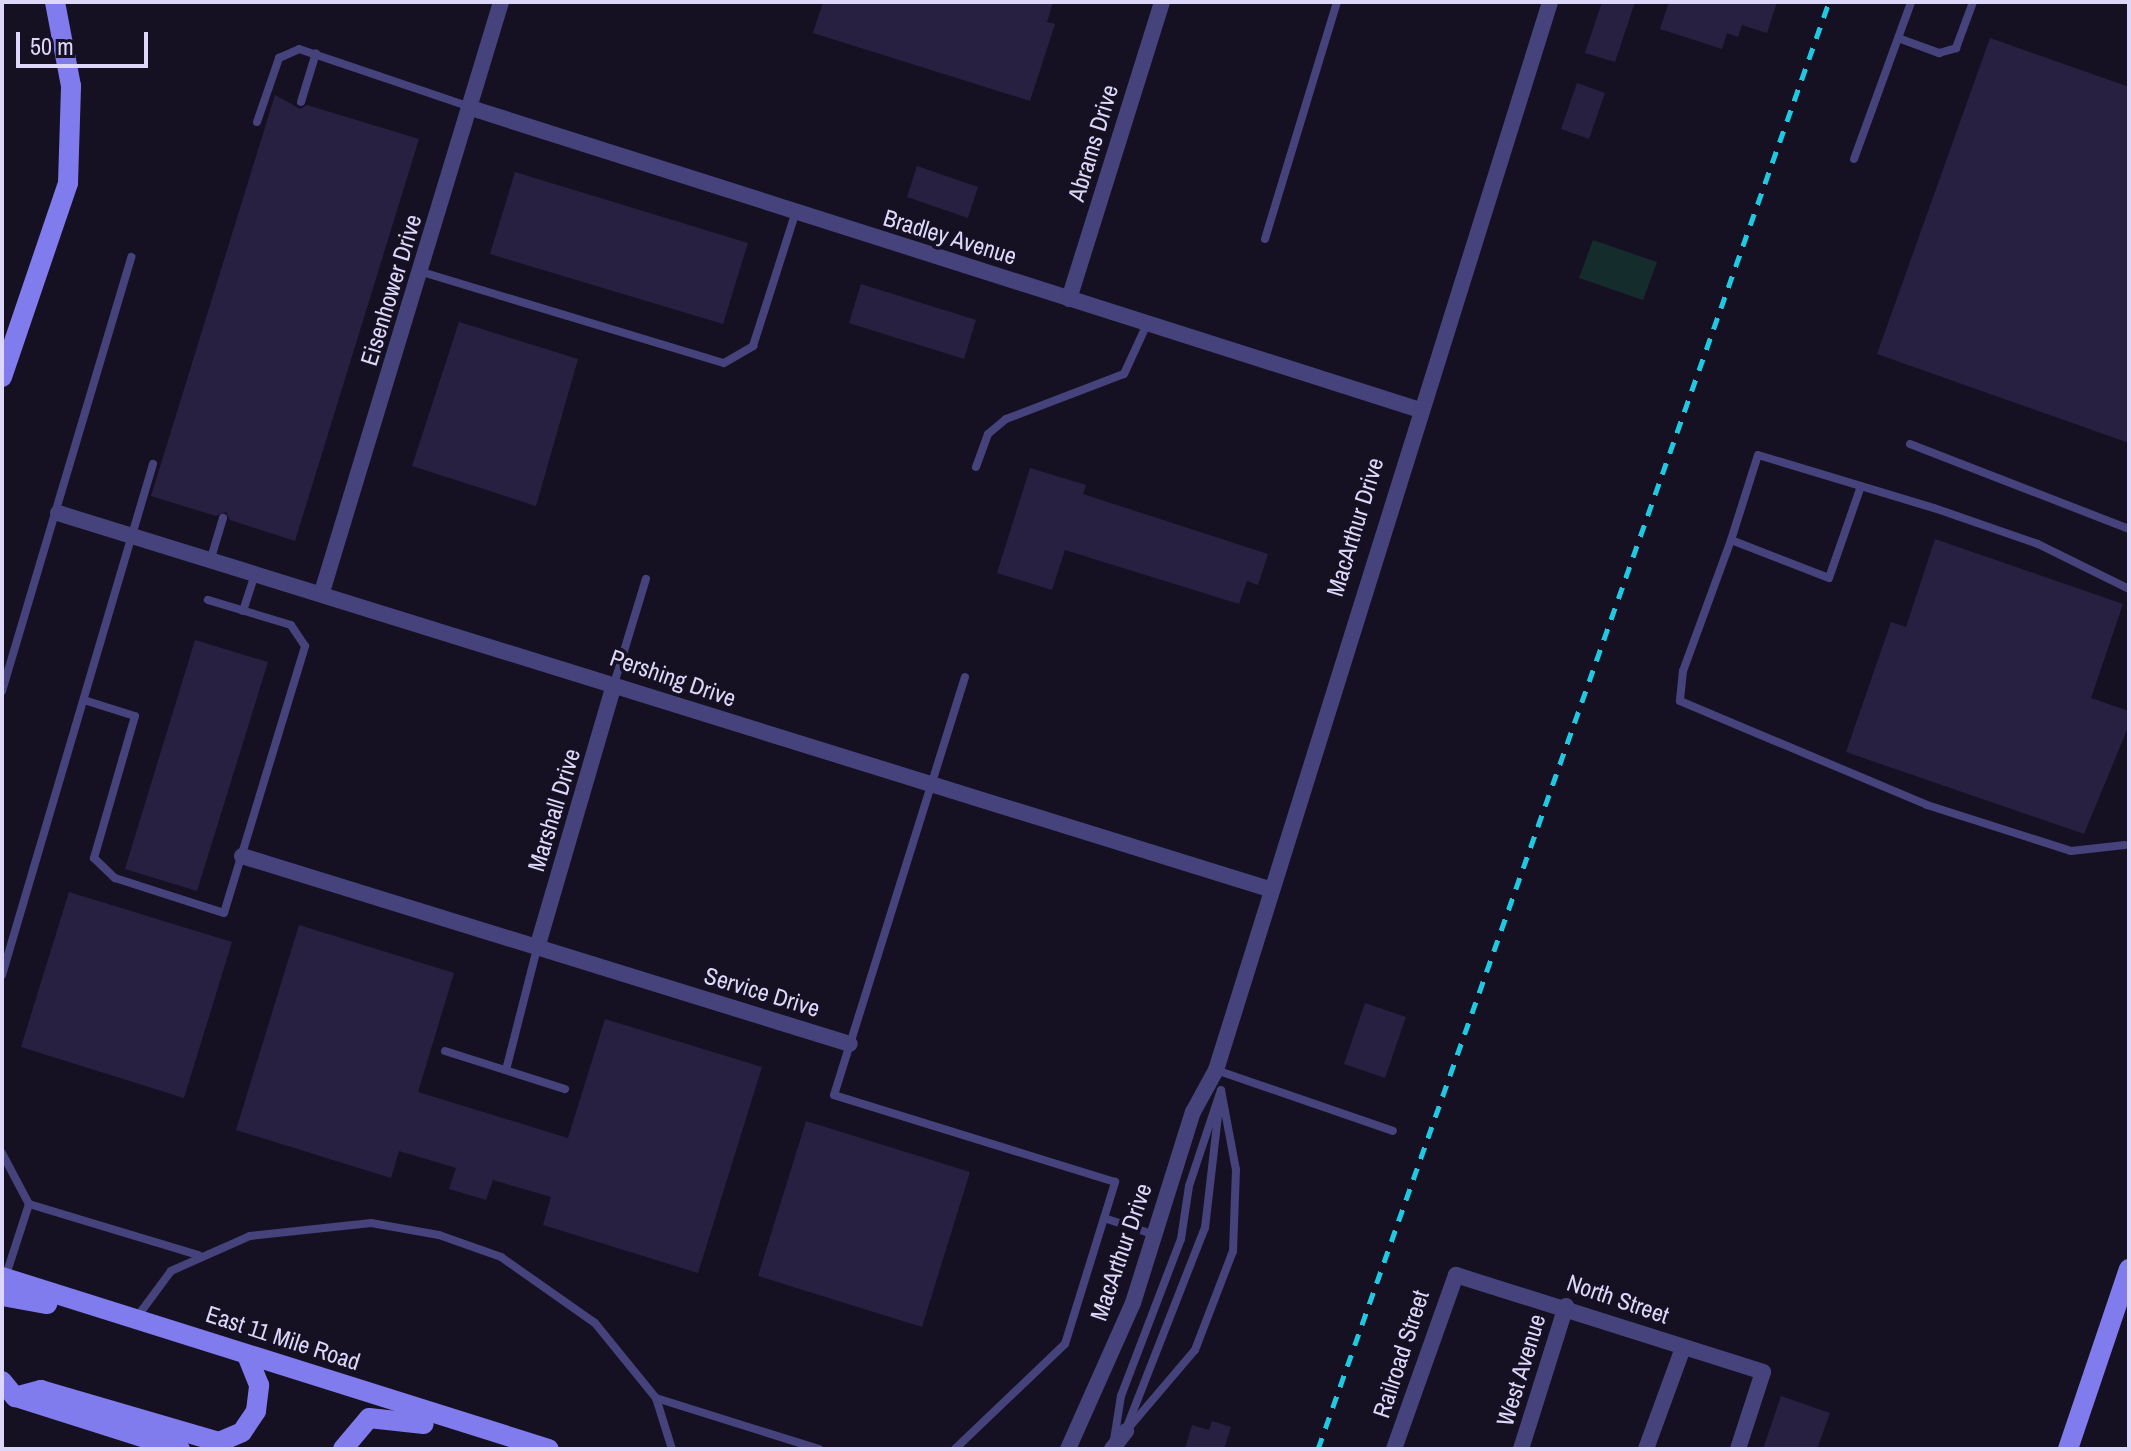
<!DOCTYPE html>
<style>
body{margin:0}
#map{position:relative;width:2131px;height:1451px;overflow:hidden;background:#151123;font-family:"Archivo Narrow",sans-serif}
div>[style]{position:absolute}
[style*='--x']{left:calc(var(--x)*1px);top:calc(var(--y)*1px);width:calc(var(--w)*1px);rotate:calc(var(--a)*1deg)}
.green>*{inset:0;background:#152c2c}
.building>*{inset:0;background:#272041}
.lane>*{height:8px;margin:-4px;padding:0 4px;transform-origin:4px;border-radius:4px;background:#46427c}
.street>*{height:16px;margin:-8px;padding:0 8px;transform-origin:8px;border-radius:8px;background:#46427c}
.secondary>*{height:20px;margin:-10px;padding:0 10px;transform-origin:10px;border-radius:10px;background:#817cee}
.rail>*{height:5px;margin-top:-2.5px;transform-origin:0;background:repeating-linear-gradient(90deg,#1ec9e1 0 12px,transparent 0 22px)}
span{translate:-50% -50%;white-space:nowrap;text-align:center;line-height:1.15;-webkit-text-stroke:7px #151123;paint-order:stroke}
.street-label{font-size:24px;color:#ddd8fa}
.frame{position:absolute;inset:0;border:4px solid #ddd8fa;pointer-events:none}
.scale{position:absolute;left:16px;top:32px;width:132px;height:36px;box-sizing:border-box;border:4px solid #ddd8fa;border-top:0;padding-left:10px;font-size:24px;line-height:28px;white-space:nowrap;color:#ddd8fa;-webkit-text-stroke:6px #151123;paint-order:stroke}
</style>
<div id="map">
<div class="green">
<i style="clip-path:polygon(1593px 240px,1657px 262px,1643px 300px,1579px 278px)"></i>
</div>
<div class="building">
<i style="clip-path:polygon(823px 2px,1053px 2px,1047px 22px,1055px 24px,1030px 101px,813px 33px)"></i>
<i style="clip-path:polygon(1602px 2px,1635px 2px,1615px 62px,1585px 53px)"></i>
<i style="clip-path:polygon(1669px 2px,1777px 2px,1767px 33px,1742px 25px,1738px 37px,1727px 33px,1722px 49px,1660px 29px)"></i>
<i style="clip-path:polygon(1990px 38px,2129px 87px,2129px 443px,1877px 354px)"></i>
<i style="clip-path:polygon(1577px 83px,1605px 93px,1589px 139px,1561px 129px)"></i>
<i style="clip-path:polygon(275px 95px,300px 109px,307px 105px,419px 139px,295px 541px,230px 520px,226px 512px,216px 516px,151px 496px)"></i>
<i style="clip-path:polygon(917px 166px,978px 187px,968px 218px,907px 197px)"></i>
<i style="clip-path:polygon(515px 172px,748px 243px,723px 324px,490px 254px)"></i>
<i style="clip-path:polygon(861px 284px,976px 320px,964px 359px,849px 323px)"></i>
<i style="clip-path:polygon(459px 322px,578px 359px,536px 506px,412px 466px)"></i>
<i style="clip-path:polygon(1030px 468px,1086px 485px,1083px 494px,1268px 554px,1258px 585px,1247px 581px,1239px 604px,1065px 550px,1052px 590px,997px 573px)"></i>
<i style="clip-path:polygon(1935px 539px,2123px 604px,2091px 698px,2129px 711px,2129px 725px,2084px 834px,1846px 752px,1891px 622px,1906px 627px)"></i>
<i style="clip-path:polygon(195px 640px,268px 662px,197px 891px,125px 869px)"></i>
<i style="clip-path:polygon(69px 892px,232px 942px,184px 1098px,21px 1047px)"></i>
<i style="clip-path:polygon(299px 925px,454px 973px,418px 1092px,568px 1138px,605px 1019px,762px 1067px,698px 1273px,543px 1225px,551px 1197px,493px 1180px,486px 1200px,449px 1189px,456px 1168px,399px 1151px,391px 1178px,236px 1130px)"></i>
<i style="clip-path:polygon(1365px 1003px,1406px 1017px,1385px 1078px,1344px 1064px)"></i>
<i style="clip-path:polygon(806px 1121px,970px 1172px,922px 1327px,758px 1276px)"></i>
<i style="clip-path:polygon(1781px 1396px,1830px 1413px,1817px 1449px,1763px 1449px)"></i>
<i style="clip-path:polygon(1212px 1421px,1231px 1427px,1224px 1449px,1185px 1449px,1192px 1425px,1209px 1430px)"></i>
</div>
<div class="lane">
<i style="--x:1898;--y:38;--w:44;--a:20.1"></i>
<i style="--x:1939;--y:53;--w:18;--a:-16"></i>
<i style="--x:1956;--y:48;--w:49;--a:-69.7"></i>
<i style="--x:301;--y:102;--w:51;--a:-73"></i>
<i style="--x:257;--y:122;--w:68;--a:-71"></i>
<i style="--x:279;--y:58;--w:22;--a:-24"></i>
<i style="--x:299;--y:49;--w:181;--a:18.7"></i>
<i style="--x:1854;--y:159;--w:167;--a:-70"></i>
<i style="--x:1265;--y:239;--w:248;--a:-73.1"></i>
<i style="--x:422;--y:272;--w:315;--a:16.8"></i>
<i style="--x:724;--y:363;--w:34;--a:-30"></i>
<i style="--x:753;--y:346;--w:139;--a:-72.3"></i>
<i style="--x:1910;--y:444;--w:235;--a:21.2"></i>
<i style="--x:976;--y:467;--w:35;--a:-70"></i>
<i style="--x:988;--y:434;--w:23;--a:-40"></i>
<i style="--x:1006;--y:419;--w:126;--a:-20.9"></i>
<i style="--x:1124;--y:374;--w:55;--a:-65.3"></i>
<i style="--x:1861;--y:486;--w:97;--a:109.2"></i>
<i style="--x:1829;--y:578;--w:105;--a:-158.8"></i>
<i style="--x:1731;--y:540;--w:89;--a:-72.4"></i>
<i style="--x:1758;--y:455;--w:184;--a:16.8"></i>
<i style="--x:1934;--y:508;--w:110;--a:19.1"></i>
<i style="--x:2038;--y:544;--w:102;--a:26.3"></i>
<i style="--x:1731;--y:540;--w:140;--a:110.1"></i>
<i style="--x:1683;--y:671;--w:30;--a:96"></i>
<i style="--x:1680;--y:701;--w:268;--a:22.8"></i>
<i style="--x:1927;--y:805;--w:151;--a:17.7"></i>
<i style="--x:2071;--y:851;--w:54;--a:-6.3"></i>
<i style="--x:211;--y:558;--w:42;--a:-73.3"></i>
<i style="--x:243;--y:611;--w:40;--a:-72"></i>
<i style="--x:614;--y:684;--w:110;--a:-73.1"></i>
<i style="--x:2;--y:691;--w:453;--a:-73.4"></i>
<i style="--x:87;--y:701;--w:50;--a:17.4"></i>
<i style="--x:135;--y:716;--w:148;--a:106.1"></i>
<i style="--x:94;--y:858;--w:29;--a:44"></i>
<i style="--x:115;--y:878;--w:114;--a:17.8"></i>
<i style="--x:224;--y:913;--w:279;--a:-73.1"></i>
<i style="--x:305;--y:646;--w:25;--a:-124"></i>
<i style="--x:291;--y:625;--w:87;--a:-163.2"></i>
<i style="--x:2;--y:975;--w:533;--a:-73.54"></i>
<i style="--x:445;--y:1051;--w:126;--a:17.6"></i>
<i style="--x:506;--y:1070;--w:126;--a:-75.7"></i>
<i style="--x:1216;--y:1070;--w:187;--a:19"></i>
<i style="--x:2;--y:1153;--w:58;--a:62.1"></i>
<i style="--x:29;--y:1204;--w:177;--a:16.8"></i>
<i style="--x:1104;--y:1218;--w:54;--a:18.4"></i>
<i style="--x:5;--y:1278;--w:78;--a:-72"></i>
<i style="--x:137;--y:1317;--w:57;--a:-53.5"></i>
<i style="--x:171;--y:1271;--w:86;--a:-23.9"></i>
<i style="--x:250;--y:1236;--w:122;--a:-6.1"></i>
<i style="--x:371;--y:1223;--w:69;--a:10"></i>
<i style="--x:439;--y:1235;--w:66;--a:19.5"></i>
<i style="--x:501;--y:1257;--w:115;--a:35.1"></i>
<i style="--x:595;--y:1323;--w:97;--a:50.9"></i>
<i style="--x:656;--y:1398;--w:53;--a:72.6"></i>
<i style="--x:656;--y:1398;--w:171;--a:17.4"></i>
<i style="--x:1128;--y:1424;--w:211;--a:-68.6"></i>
<i style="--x:1205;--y:1228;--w:130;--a:-83.4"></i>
<i style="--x:1126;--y:1431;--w:106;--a:-49.6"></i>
<i style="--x:1195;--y:1350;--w:106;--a:-69"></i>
<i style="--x:1233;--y:1251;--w:81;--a:-87.9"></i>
<i style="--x:1236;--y:1170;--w:81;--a:-100.6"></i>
<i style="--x:1114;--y:1440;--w:45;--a:-81"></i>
<i style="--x:1121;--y:1396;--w:168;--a:-69.1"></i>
<i style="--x:1181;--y:1239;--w:54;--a:-81.4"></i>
<i style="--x:1189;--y:1186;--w:101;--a:-71.6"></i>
<i style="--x:955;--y:1449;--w:152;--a:-43.7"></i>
<i style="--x:1065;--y:1344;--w:170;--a:-72.8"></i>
<i style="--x:1115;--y:1182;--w:294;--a:-162.8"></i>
<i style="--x:834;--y:1095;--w:438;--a:-72.6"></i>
</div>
<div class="street">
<i style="--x:471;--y:108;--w:993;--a:17.65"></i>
<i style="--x:1069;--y:299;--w:311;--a:-72.6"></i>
<i style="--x:58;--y:513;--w:1271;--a:17.25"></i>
<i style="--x:322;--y:592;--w:617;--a:-73.12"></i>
<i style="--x:242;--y:856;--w:636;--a:17.18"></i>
<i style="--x:537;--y:948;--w:274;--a:-73.7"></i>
<i style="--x:1068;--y:1449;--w:160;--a:-66"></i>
<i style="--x:1133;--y:1303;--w:200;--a:-72.6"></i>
<i style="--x:1193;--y:1112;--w:48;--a:-61.3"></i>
<i style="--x:1216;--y:1070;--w:1119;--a:-72.63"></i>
<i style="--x:1112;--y:1449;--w:23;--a:-52"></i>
<i style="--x:1394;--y:1449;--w:185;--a:-70.4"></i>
<i style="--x:1456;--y:1275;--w:322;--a:17.5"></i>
<i style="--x:1763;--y:1372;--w:81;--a:108"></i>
<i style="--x:1521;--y:1449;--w:150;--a:-72.5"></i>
<i style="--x:1646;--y:1449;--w:108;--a:-69.9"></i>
</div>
<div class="secondary">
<i style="--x:2;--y:377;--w:205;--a:-71.2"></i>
<i style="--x:68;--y:183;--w:97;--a:-88.2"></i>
<i style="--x:71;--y:86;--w:86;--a:-100.8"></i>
<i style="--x:2;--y:1277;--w:573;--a:17.46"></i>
<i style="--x:2;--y:1296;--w:46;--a:10.1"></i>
<i style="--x:2;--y:1381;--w:21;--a:51"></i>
<i style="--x:15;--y:1397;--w:27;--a:-15"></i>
<i style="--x:41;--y:1390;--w:185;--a:16.3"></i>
<i style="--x:219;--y:1442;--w:25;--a:-23"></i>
<i style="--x:242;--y:1432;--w:25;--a:-56"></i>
<i style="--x:256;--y:1411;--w:26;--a:-83"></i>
<i style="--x:259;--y:1385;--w:32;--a:-112"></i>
<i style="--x:16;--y:1397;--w:172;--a:17.6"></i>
<i style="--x:343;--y:1449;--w:40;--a:-50"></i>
<i style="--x:369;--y:1418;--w:55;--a:6.2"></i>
<i style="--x:2068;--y:1449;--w:190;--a:-71.3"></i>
</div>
<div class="rail">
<i style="--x:1318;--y:1449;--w:1535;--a:-70.55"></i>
</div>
<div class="street-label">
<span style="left:1093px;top:143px;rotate:-73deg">Abrams Drive</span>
<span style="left:950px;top:237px;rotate:17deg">Bradley Avenue</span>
<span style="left:391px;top:290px;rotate:-73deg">Eisenhower Drive</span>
<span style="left:1355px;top:527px;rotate:-73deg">MacArthur Drive</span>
<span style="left:673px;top:678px;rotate:19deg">Pershing Drive</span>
<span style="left:554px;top:810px;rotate:-73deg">Marshall Drive</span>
<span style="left:762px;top:992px;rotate:17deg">Service Drive</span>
<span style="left:1121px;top:1252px;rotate:-71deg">MacArthur Drive</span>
<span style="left:1618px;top:1299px;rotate:19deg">North Street</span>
<span style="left:283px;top:1338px;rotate:18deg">East 11 Mile Road</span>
<span style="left:1401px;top:1354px;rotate:-72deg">Railroad Street</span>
<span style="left:1521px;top:1370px;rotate:-73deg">West Avenue</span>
</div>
<div class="frame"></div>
<div class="scale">50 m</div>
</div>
